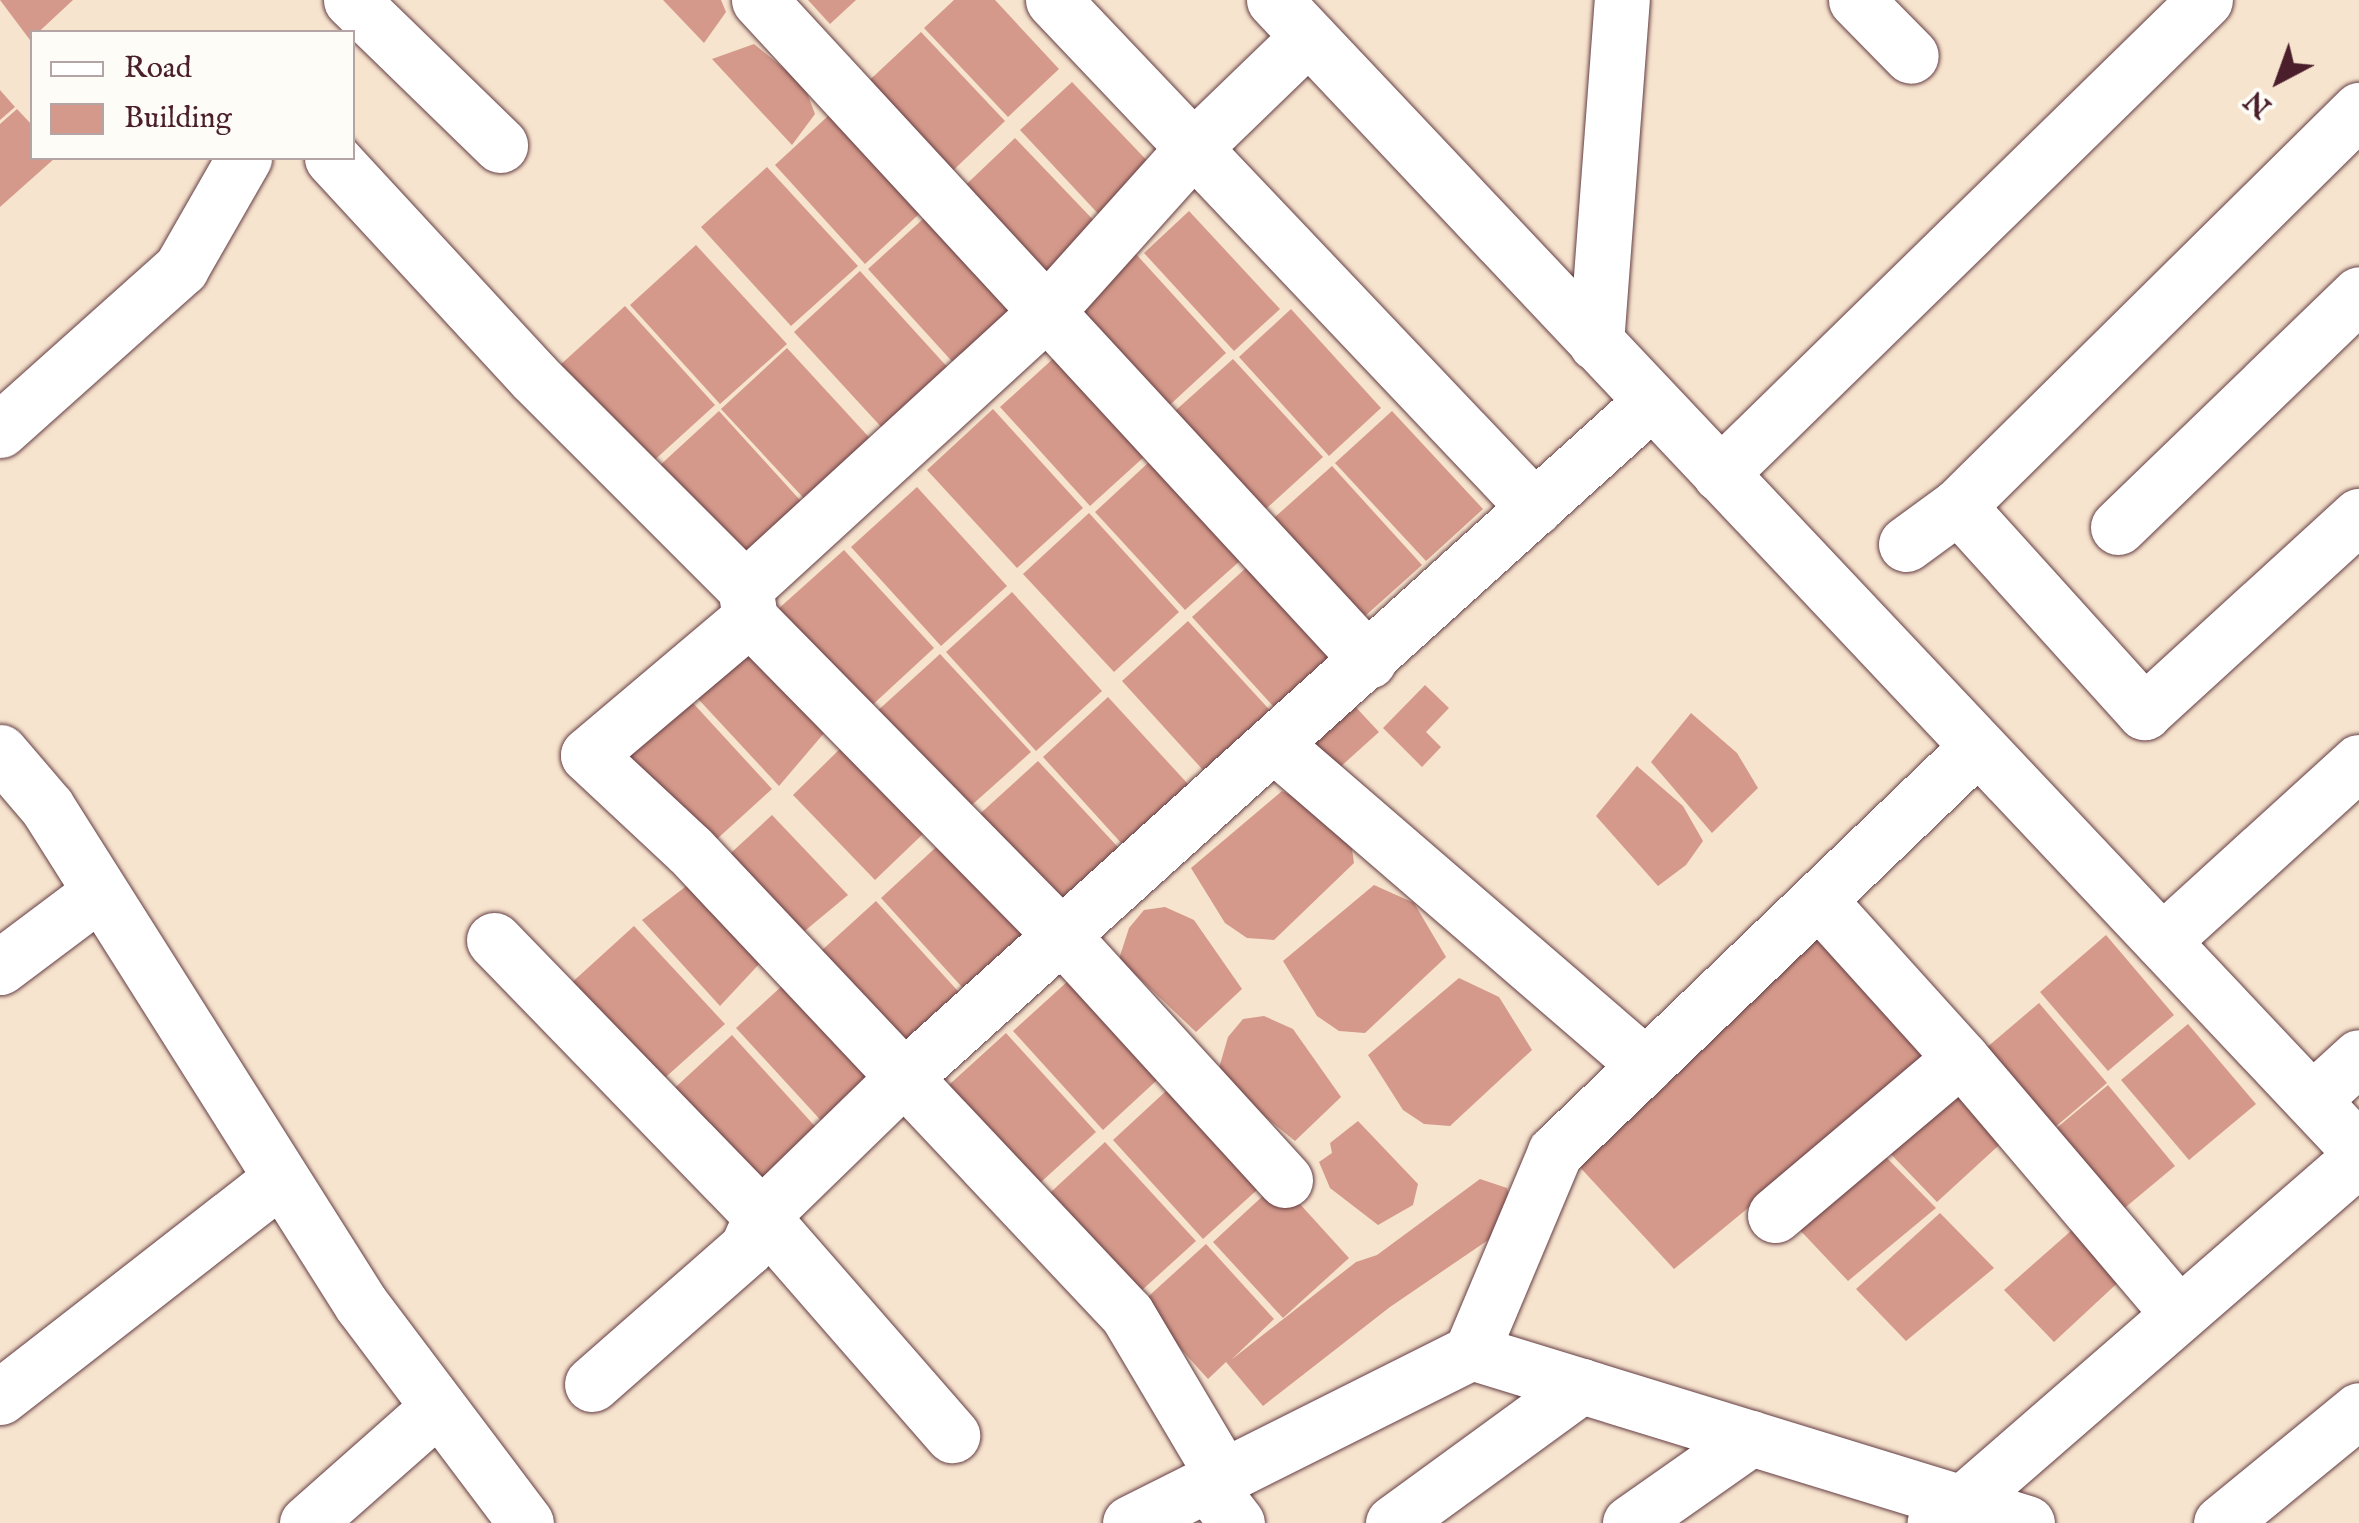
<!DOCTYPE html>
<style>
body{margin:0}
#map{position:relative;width:2359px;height:1523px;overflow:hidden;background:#f7e4ce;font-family:"IM FELL English",serif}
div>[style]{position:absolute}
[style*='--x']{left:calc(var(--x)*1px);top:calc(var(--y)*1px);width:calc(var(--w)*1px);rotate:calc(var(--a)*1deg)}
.building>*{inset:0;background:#d4998a}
.roads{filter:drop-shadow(0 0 2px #643d43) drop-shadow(0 0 2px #643d43)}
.minor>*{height:55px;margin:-27.5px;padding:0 27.5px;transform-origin:27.5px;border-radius:27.5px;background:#fff}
span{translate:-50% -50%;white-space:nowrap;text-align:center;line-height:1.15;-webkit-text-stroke:8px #fdfcf7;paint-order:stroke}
.legend{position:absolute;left:30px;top:30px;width:325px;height:130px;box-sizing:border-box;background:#fdfcf7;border:2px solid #b5a4a5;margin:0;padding:12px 18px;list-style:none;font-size:30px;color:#4a1f2b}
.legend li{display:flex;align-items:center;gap:20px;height:50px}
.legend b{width:50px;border:2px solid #b5a4a5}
.north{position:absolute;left:2229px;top:30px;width:100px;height:100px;-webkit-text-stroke:8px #fdfcf7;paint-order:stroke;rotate:221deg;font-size:28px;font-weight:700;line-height:40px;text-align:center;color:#4a1f2b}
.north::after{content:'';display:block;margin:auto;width:35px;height:45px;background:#4a1f2b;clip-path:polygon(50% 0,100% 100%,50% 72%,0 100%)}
</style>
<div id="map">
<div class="building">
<i style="clip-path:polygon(0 0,73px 0,30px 40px)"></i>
<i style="clip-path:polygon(663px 0,721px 0,726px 12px,704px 43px)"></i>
<i style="clip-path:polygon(808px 0,856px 0,830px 24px)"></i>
<i style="clip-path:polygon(954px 0,995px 0,1059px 69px,1008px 117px,924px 28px)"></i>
<i style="clip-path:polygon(921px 32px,1005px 121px,943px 180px,859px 90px)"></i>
<i style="clip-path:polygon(754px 44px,804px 85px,815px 114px,792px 145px,712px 59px)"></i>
<i style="clip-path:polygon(1072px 82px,1156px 170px,1104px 220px,1020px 130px)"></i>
<i style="clip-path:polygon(0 90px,15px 107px,0 120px)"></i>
<i style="clip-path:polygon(840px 105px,931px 203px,865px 264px,775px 165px)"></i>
<i style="clip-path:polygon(17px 109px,32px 125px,32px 158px,55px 158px,0 207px,0 124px)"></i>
<i style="clip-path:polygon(1015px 138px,1100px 227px,1038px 285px,954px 196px)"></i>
<i style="clip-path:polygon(767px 167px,858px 266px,791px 326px,701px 227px)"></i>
<i style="clip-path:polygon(934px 209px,1024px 308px,958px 368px,868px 269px)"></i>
<i style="clip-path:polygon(1189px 211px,1280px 309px,1234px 351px,1144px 253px)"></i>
<i style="clip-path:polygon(696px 245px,787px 344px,720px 404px,630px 305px)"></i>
<i style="clip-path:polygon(1136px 254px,1226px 353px,1160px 414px,1070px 315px)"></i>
<i style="clip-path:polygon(860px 271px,950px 370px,884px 430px,794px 332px)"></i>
<i style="clip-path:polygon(625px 306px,715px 405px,649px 465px,559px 366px)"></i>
<i style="clip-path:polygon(1291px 309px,1381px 408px,1329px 456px,1239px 357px)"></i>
<i style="clip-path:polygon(1066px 347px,1156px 446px,1090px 506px,1000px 407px)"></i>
<i style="clip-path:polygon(787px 348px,878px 447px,812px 507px,721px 409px)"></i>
<i style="clip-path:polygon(1233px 359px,1323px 457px,1257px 517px,1166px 419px)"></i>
<i style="clip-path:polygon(993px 409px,1083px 508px,1017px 568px,927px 470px)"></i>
<i style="clip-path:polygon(719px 411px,809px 510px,748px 566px,658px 467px)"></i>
<i style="clip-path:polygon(1392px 411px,1483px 509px,1426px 561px,1335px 463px)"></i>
<i style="clip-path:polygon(1161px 451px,1251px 551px,1185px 610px,1095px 512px)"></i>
<i style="clip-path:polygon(1332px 466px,1422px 565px,1355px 625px,1265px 526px)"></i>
<i style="clip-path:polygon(917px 487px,1007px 586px,941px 646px,851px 547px)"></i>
<i style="clip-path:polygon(1089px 513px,1179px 612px,1114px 672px,1023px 574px)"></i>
<i style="clip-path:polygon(844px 550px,934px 648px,868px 709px,777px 610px)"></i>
<i style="clip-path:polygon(1258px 557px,1348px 656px,1282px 716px,1192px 617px)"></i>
<i style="clip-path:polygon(1012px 592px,1102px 691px,1036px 751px,946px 652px)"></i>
<i style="clip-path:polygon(1188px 621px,1278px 719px,1212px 780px,1122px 681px)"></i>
<i style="clip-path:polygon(745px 641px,825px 732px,779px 786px,688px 688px)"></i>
<i style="clip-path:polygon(940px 654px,1031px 752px,964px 812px,874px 714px)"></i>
<i style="clip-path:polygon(1425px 685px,1449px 708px,1426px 732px,1441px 747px,1422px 767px,1383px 728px)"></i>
<i style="clip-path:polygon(681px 690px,772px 789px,706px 849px,613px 758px)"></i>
<i style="clip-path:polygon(1108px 697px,1199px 796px,1133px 856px,1043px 757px)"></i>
<i style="clip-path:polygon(1350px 701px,1379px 732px,1338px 769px,1310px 738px)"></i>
<i style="clip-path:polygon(1691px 713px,1737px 753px,1758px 788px,1712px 833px,1651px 762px)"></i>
<i style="clip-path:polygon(845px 744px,925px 832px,875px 880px,793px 795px)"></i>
<i style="clip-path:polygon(1038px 761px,1129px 859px,1063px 920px,972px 821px)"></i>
<i style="clip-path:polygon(1637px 766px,1683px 806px,1703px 841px,1686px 865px,1658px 886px,1596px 816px)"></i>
<i style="clip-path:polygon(1282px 791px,1323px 810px,1352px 849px,1354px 863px,1274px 940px,1247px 938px,1225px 923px,1191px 868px)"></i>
<i style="clip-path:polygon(772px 815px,848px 895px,795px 939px,720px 863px)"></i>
<i style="clip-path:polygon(946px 838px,1036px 937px,971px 997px,881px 898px)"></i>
<i style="clip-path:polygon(689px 884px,762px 961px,720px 1006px,642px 920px)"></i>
<i style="clip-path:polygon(1374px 885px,1414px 903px,1446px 957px,1365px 1033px,1339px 1031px,1317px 1016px,1283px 961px)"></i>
<i style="clip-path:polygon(876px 901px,966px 1000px,900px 1060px,810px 961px)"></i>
<i style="clip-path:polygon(1165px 907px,1194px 920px,1242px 989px,1196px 1032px,1119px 959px,1129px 928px,1144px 910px)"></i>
<i style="clip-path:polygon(1815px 922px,1934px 1055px,1674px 1269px,1577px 1164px)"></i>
<i style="clip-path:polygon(634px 926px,725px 1024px,658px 1084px,568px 986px)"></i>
<i style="clip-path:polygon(2106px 935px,2174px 1015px,2108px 1071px,2040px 992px)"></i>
<i style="clip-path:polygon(1079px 971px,1169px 1069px,1103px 1130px,1013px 1031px)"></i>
<i style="clip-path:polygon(794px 975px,885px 1074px,826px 1126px,736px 1028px)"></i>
<i style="clip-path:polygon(1459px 978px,1499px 997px,1532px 1050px,1450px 1126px,1424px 1124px,1403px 1110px,1368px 1055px)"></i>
<i style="clip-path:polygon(2039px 1003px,2107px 1083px,2040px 1140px,1972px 1060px)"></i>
<i style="clip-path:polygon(1264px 1016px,1293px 1029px,1341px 1097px,1295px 1141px,1247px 1102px,1219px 1068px,1228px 1037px,1243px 1019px)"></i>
<i style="clip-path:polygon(2188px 1024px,2256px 1104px,2189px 1160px,2121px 1080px)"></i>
<i style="clip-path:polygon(1006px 1033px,1096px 1132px,1030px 1192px,940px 1093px)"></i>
<i style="clip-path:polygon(732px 1035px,822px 1134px,756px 1194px,666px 1096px)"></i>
<i style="clip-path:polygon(1179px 1079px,1269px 1179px,1203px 1239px,1113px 1140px)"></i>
<i style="clip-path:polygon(1962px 1083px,2009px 1136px,1937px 1202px,1887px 1150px)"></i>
<i style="clip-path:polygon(2108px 1085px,2175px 1166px,2109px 1221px,2041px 1141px)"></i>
<i style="clip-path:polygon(1358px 1121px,1418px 1184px,1413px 1205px,1378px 1225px,1330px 1188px,1319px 1162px,1332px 1153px,1330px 1143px)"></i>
<i style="clip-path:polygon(1105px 1142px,1196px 1241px,1130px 1301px,1039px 1203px)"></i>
<i style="clip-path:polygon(1882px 1153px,1936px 1208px,1848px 1281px,1798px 1228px)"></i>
<i style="clip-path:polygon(1480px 1179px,1507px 1188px,1516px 1221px,1390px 1307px,1263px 1406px,1226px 1362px,1208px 1379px,1140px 1304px,1206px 1244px,1274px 1319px,1231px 1360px,1356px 1262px,1377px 1255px)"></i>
<i style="clip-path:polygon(1279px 1181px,1349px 1258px,1283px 1318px,1213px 1242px)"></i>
<i style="clip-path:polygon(1940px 1213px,1994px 1268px,1906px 1341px,1856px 1289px)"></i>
<i style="clip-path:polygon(2080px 1223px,2125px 1276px,2054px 1342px,2004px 1290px)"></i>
</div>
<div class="roads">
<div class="minor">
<i style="--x:351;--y:0;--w:208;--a:44.2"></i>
<i style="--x:759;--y:0;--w:899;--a:47.3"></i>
<i style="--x:1053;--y:0;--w:700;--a:46.5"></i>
<i style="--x:1274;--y:0;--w:1581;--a:46.67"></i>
<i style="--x:1856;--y:0;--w:78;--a:45.5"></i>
<i style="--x:332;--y:158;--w:298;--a:47.3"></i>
<i style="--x:534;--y:377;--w:298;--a:45"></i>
<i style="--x:1596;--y:343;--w:344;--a:-85.7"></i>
<i style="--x:0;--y:430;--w:243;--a:-41.8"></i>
<i style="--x:181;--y:268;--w:127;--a:-60.2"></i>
<i style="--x:1720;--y:474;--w:678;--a:-44.34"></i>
<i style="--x:1958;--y:506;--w:278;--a:47.9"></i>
<i style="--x:2144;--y:712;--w:291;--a:-42.4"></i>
<i style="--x:2118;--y:527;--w:335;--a:-44"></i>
<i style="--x:1906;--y:544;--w:64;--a:-36.2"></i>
<i style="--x:1958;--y:506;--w:564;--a:-44.64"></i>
<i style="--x:750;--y:618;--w:212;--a:139.8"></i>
<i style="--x:588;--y:755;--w:139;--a:43"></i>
<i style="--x:690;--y:850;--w:637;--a:46.72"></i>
<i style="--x:1127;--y:1314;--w:186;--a:59.3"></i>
<i style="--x:1277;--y:747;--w:487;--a:40.8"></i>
<i style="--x:0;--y:752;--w:72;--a:49.5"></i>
<i style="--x:47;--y:807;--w:588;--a:57.72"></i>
<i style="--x:361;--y:1304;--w:274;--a:53"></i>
<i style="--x:494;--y:940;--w:384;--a:45.9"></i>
<i style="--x:761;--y:1216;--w:291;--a:48.9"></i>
<i style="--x:2162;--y:941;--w:266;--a:-42.3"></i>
<i style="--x:0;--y:967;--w:125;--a:-36.9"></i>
<i style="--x:1961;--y:1058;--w:332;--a:49.6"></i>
<i style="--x:2313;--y:1099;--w:62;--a:-42.4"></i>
<i style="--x:1285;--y:1180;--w:329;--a:-132.4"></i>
<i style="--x:1063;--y:937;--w:447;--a:-134.5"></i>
<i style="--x:750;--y:618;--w:30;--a:-99"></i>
<i style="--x:745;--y:588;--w:410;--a:-42.5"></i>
<i style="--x:1047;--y:311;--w:222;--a:-48.1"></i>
<i style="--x:1195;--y:146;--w:157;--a:-44"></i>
<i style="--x:1775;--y:1215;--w:243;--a:-40.2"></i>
<i style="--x:1961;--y:1058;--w:213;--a:-132.1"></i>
<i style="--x:1471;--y:1352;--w:217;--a:-67.2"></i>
<i style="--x:1555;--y:1152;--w:585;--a:-43.82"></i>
<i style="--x:592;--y:1384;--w:206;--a:-41.3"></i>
<i style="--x:747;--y:1248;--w:35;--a:-66"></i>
<i style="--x:761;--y:1216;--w:198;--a:-44.2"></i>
<i style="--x:903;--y:1078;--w:1008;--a:-42.11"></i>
<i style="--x:0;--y:1397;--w:356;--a:-37.9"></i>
<i style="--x:1207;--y:1484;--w:49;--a:52.4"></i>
<i style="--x:1962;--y:1503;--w:526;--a:-40.99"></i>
<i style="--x:1962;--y:1503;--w:68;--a:17.1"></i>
<i style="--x:307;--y:1523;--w:175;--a:-41.5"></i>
<i style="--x:1130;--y:1523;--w:381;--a:-26.6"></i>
<i style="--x:1471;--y:1352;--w:514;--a:17.09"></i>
<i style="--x:1962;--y:1503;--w:34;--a:144"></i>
<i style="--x:1393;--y:1523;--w:233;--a:-36.1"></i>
<i style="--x:1630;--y:1523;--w:148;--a:-35.1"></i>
<i style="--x:2221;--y:1523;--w:178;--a:-39.3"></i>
</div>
</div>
<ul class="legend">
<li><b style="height:12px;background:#fff"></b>Road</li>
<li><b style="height:28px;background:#d4998a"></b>Building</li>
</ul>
<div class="north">N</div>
</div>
